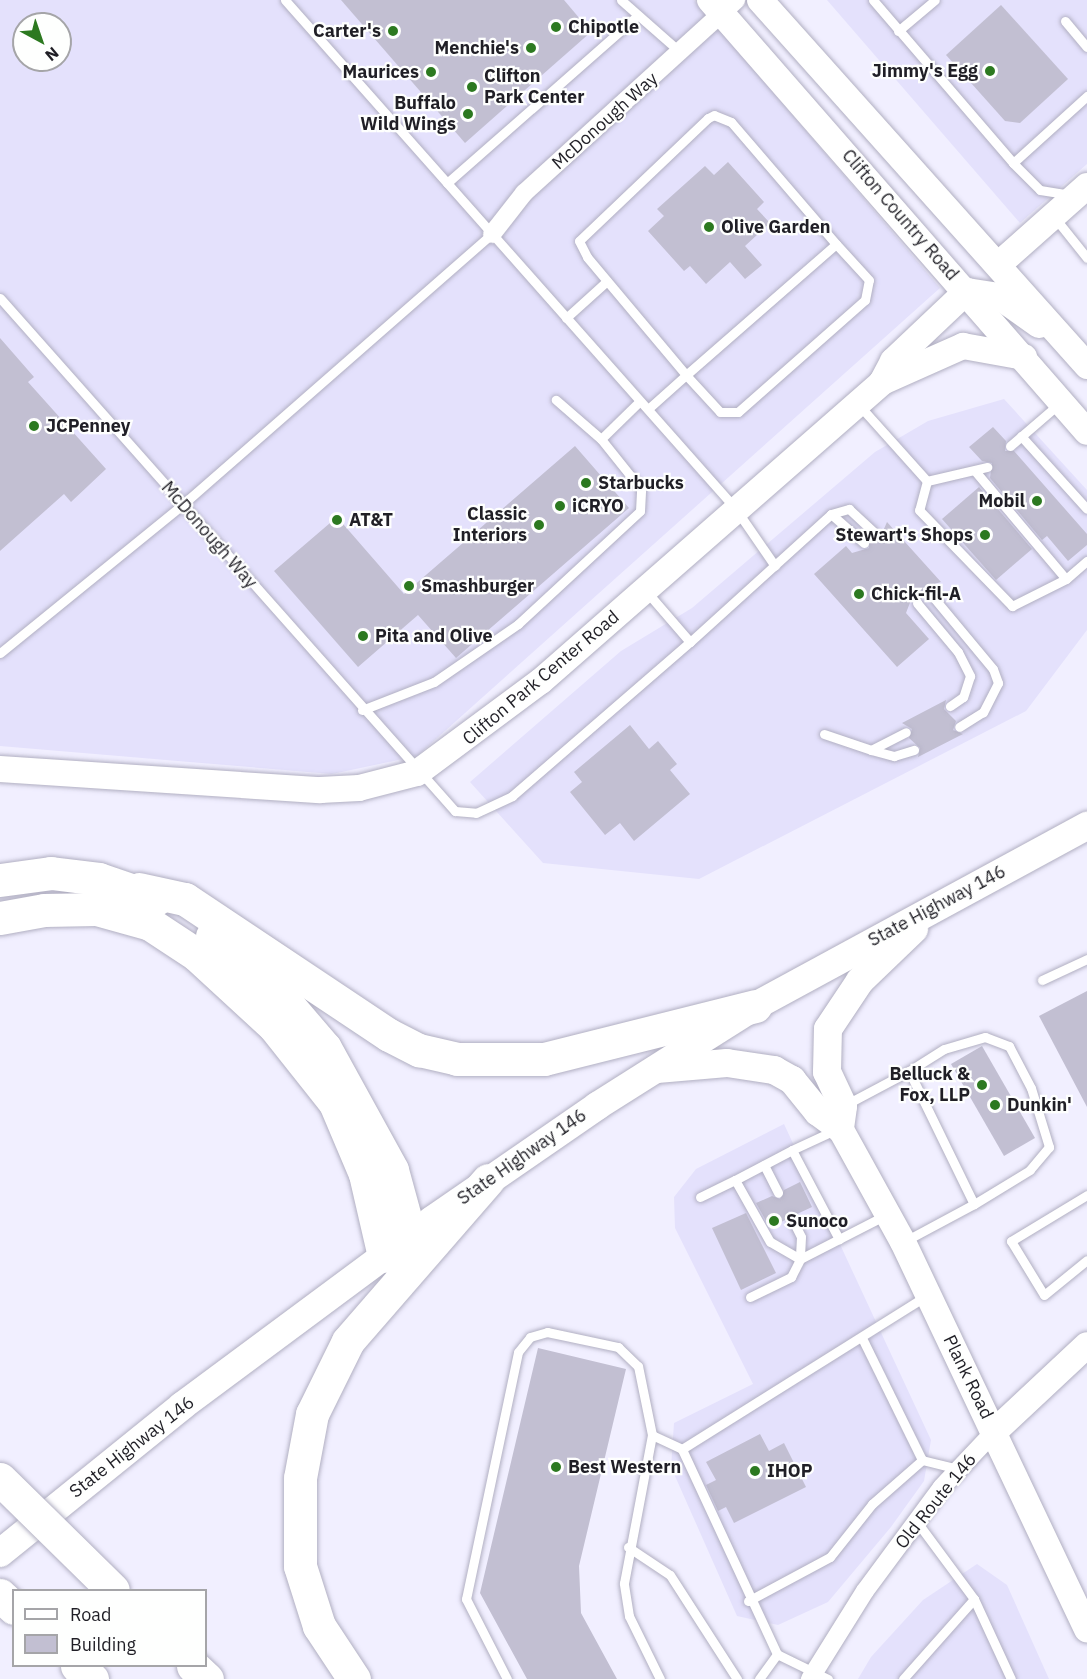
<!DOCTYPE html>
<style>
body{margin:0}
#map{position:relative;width:1087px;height:1679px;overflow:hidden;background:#f1efff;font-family:"IBM Plex Sans",sans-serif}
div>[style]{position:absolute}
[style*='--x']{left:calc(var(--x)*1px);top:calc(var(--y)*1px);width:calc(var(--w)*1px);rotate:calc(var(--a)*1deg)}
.built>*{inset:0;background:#e4e1fc}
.building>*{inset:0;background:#c2bfd2}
.roads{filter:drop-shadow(0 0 2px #b1afc2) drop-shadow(0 0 2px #b1afc2)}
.lane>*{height:9px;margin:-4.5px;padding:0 4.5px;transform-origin:4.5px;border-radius:4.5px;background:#fff}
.street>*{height:18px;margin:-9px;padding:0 9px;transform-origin:9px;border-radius:9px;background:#fff}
.secondary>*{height:26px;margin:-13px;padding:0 13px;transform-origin:13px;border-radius:13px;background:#fff}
.primary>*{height:28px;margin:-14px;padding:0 14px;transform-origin:14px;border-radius:14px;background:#fff}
.highway>*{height:33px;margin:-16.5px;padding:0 16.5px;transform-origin:16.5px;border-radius:16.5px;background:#fff}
.bridges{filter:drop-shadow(0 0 2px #b1afc2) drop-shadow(0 0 2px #b1afc2)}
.highway-bridge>*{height:33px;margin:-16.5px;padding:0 16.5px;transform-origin:16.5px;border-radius:16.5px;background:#fff}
.dots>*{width:16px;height:16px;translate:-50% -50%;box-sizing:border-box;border:3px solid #fefffe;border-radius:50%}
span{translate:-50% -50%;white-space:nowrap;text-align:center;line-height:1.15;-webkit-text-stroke:4.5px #fefffe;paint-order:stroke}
.poi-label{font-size:18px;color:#201f26;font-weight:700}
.left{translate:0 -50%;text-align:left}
.right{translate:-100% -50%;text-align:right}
.street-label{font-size:18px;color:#201f26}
.legend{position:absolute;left:12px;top:1589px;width:195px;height:78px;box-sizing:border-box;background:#fefffe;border:2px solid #a5a5a8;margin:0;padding:8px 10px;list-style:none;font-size:18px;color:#201f26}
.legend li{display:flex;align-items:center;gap:12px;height:30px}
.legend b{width:30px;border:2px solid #a5a5a8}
.north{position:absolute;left:12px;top:12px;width:60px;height:60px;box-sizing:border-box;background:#fefffe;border:2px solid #a5a5a8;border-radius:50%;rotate:140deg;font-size:16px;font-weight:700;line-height:24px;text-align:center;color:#201f26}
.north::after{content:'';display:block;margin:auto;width:21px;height:27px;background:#2c7920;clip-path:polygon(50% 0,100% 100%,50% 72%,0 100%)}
</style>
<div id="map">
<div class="built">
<i style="clip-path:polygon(evenodd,0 0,694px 0,940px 288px,417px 756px,332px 774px,0 746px,0 0,24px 24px,60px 24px,60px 60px,24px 60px,24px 24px)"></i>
<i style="clip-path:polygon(827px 0,1087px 0,1087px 164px,1020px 223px)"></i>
<i style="clip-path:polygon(1004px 399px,1087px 490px,1087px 630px,1026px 711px,699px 879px,543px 863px,470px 782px,621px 651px,692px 608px,875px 452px,928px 421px)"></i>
<i style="clip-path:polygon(784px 1124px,931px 1440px,924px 1481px,891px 1527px,828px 1602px,778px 1625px,737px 1616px,671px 1467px,674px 1423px,753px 1384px,675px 1228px,674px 1197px,696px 1169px)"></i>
<i style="clip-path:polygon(977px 1564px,1007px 1585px,1049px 1679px,858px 1679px,871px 1657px,923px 1600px)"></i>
</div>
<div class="building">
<i style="clip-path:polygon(341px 0,564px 0,591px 32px,465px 143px)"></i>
<i style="clip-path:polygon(1001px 5px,1068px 79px,1020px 123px,1005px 121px,946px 55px)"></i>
<i style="clip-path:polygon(728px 162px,764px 202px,757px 209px,770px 223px,745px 246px,762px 265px,745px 279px,730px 262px,706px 284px,690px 266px,684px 271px,648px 231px,664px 216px,657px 209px,705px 166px,714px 175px)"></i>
<i style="clip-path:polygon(0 338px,34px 377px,28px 382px,106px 469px,71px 502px,64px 494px,0 551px)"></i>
<i style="clip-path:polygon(993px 427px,1006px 441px,1005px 451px,1014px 451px,1087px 534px,1087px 545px,1068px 561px,1047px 536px,1042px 540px,990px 478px,992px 463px,982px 461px,969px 447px)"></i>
<i style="clip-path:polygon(575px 446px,629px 508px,456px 658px,418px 615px,358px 667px,274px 571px,337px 517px,404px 594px)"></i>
<i style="clip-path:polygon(979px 487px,1032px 549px,996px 580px,942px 519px)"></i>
<i style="clip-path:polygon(887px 522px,941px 582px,924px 587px,922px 599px,911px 600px,906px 613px,929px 639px,897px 667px,814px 574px,846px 546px,852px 553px,869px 548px,869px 538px,880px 538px)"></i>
<i style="clip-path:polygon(946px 700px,944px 709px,956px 721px,953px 730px,963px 734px,918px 757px,920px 748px,909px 738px,912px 729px,902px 723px)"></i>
<i style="clip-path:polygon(630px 725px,649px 749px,658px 741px,677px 764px,670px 770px,690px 794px,634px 841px,620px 823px,605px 835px,570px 792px,582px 782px,574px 772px)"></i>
<i style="clip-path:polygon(1087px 991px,1087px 1107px,1039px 1016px)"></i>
<i style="clip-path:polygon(982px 1046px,1035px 1138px,1004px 1156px,951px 1064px)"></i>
<i style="clip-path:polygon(800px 1182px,812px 1207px,797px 1214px,789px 1211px,785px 1220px,770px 1228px,756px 1203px,772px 1196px,780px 1199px,784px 1190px)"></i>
<i style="clip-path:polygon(746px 1213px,776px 1273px,741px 1290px,712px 1228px)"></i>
<i style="clip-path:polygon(538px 1348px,626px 1369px,579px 1566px,581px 1613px,617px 1679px,527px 1679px,480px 1593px)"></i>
<i style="clip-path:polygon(760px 1434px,769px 1451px,784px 1443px,806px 1487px,734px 1523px,726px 1507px,718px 1511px,706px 1485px,716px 1480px,706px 1462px)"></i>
</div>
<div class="roads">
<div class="lane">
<i style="--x:285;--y:0;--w:679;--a:48.46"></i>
<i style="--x:735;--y:508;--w:70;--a:55.4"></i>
<i style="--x:621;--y:0;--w:79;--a:41.4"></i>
<i style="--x:873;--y:0;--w:215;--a:49.3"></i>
<i style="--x:1013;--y:163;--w:100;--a:-42.2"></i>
<i style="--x:1065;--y:21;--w:34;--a:50"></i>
<i style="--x:898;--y:31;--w:48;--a:-40"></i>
<i style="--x:1013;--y:163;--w:38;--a:45"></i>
<i style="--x:1040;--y:190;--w:31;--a:9"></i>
<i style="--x:447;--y:183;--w:252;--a:-41.3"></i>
<i style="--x:1055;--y:218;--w:51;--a:51.3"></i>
<i style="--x:0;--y:298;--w:686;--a:48.43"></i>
<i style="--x:455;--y:811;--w:21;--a:5"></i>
<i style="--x:476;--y:813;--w:40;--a:-25"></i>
<i style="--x:512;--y:796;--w:235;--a:-40.9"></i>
<i style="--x:690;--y:642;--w:67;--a:-130.8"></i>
<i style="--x:566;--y:318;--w:55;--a:-42.1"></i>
<i style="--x:858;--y:404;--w:103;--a:48.1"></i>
<i style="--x:927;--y:481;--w:62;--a:-13.1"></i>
<i style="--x:648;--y:409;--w:51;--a:-41.8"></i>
<i style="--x:686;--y:375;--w:199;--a:-41.1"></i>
<i style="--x:836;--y:244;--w:161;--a:-130.7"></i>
<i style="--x:731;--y:122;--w:18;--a:-158"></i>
<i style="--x:714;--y:115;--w:7;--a:153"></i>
<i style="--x:708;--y:118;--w:178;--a:136.4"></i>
<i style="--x:579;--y:241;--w:18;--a:63"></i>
<i style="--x:587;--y:257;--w:154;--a:50"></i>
<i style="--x:686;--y:375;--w:50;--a:47.4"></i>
<i style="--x:720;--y:412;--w:18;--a:0"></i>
<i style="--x:738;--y:412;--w:169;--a:-41.4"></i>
<i style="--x:865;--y:300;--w:20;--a:-79"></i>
<i style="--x:869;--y:280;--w:49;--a:-132.5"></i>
<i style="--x:1021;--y:436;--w:98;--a:47.9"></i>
<i style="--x:601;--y:439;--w:54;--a:-44.3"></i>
<i style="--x:1010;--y:446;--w:66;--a:-40.7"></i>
<i style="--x:975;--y:471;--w:141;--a:49.9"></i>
<i style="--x:1066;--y:579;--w:28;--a:-41"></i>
<i style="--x:927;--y:481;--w:30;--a:105"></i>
<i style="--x:919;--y:510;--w:134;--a:45.9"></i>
<i style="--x:1012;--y:606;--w:60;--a:-26.6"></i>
<i style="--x:831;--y:514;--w:19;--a:-16"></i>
<i style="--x:849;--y:509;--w:35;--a:43"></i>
<i style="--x:929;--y:592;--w:100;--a:50.3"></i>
<i style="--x:993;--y:669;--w:15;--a:70"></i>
<i style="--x:998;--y:683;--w:33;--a:117"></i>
<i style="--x:983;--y:712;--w:28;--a:148"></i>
<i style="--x:917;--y:603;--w:64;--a:50.1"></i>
<i style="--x:958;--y:652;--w:27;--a:63"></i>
<i style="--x:970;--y:676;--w:22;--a:108"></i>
<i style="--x:963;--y:697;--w:16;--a:145"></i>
<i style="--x:690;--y:642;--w:190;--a:-42.2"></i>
<i style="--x:831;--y:514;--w:44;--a:41.3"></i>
<i style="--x:0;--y:653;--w:235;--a:-39.1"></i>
<i style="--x:182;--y:505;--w:412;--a:-41.2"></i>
<i style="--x:362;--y:710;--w:77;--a:-21.3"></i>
<i style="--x:434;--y:682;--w:102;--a:-34.6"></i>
<i style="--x:518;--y:624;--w:166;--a:-42.8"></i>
<i style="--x:640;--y:511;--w:22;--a:-87"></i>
<i style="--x:641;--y:489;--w:64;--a:-128.7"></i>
<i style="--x:601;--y:439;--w:60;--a:-139.1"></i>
<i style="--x:824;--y:734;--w:50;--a:18.8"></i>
<i style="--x:871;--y:750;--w:39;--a:-27"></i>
<i style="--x:871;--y:750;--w:24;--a:15"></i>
<i style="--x:894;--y:756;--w:21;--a:-17"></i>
<i style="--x:1042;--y:980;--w:50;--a:-25"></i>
<i style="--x:909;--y:1071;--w:41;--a:-32.2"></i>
<i style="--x:944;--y:1049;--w:43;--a:-16.3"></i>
<i style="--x:985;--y:1037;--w:26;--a:21"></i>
<i style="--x:1009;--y:1046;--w:47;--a:62.4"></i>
<i style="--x:1031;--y:1088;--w:62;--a:73"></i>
<i style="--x:1049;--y:1147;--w:30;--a:130"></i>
<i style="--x:1030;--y:1170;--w:66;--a:148.7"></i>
<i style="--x:845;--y:1105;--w:72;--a:-28"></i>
<i style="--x:909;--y:1071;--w:148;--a:64"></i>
<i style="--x:974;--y:1204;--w:78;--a:151.8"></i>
<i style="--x:835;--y:1130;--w:47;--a:155.1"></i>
<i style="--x:792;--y:1150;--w:101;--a:62.2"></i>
<i style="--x:764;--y:1165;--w:31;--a:63"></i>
<i style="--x:1087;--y:1195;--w:89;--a:148.8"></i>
<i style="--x:1011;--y:1241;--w:63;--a:58.6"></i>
<i style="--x:1044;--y:1295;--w:55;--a:-39.1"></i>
<i style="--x:700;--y:1197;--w:39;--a:-26"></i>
<i style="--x:791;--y:1217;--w:22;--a:63"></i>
<i style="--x:801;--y:1237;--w:22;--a:93"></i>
<i style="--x:800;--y:1259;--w:34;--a:-150"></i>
<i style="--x:770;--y:1242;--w:71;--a:-119.4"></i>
<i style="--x:735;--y:1180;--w:64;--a:-27.8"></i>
<i style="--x:750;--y:1297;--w:46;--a:-26"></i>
<i style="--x:791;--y:1277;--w:20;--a:-63"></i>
<i style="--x:800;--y:1259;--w:97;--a:-27.1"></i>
<i style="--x:862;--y:1338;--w:136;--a:63.8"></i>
<i style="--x:917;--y:1522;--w:96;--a:53.5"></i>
<i style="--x:974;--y:1599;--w:88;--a:65.2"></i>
<i style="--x:628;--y:1547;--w:50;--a:33.7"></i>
<i style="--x:670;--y:1575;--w:124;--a:57.2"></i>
<i style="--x:748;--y:1601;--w:93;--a:-28.2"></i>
<i style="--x:830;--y:1557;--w:68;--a:-51.6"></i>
<i style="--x:872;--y:1504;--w:67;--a:-41.3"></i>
<i style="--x:922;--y:1460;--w:37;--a:14"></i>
<i style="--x:507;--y:1679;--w:90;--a:-117.1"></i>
<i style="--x:466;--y:1599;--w:252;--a:-78.1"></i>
<i style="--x:518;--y:1352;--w:19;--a:-51"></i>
<i style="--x:530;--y:1337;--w:18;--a:-16"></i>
<i style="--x:547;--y:1332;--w:73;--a:11.9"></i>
<i style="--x:618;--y:1347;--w:28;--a:44"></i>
<i style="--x:638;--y:1366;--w:70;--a:78.5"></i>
<i style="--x:660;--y:1679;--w:70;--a:-116.2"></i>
<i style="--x:629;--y:1616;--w:33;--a:-99"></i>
<i style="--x:624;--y:1583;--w:151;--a:-79.3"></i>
<i style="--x:652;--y:1435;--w:33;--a:25"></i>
<i style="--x:759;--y:1679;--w:31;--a:-54"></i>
<i style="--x:828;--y:1679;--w:57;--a:-153.9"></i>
<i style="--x:777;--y:1654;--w:226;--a:-114.9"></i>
<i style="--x:682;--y:1449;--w:288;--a:-32.1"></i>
<i style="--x:903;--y:1679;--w:107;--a:-48.4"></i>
</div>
<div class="street">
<i style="--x:492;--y:234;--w:52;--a:-52"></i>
<i style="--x:524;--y:193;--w:287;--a:-42.3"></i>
<i style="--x:810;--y:1679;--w:104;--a:-58"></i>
<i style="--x:865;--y:1591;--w:129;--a:-53.5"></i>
<i style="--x:942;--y:1487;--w:76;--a:-46.6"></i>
</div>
<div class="secondary">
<i style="--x:710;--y:0;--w:573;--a:48.89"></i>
<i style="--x:760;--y:0;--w:491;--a:48.2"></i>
<i style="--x:998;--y:265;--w:119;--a:-41.6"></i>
<i style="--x:967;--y:291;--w:31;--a:9"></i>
<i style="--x:998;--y:296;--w:50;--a:35.3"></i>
<i style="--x:882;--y:382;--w:89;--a:-24"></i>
<i style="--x:963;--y:346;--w:62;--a:10.2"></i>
<i style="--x:0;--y:769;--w:321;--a:3.8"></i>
<i style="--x:320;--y:790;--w:39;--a:-3"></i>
<i style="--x:359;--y:788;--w:60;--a:-14.5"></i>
<i style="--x:417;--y:773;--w:154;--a:-36.6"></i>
<i style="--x:541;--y:681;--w:454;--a:-41.2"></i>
<i style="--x:882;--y:382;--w:24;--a:-62"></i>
<i style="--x:893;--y:361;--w:102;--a:-43.4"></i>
<i style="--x:840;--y:1128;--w:130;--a:61.1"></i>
<i style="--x:903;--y:1242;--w:429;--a:64.6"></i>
<i style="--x:994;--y:1432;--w:127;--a:-43.1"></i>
</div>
<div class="primary">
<i style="--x:657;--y:1069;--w:70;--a:-4.9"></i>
<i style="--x:727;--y:1063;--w:48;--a:8.5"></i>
<i style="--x:774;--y:1070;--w:21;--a:29"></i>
<i style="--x:792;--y:1080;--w:41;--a:50.9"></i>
<i style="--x:818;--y:1112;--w:27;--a:36"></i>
<i style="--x:840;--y:1128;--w:22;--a:-82"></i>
<i style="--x:843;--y:1106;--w:38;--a:-115"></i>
<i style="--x:827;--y:1072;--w:43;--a:-88.7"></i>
<i style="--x:828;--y:1029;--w:58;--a:-56.3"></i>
<i style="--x:860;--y:981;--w:75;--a:-43.9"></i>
<i style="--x:0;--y:1553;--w:234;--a:-38.9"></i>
<i style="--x:182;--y:1406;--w:312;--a:-36.6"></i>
<i style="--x:432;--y:1220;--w:201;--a:-34.6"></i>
<i style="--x:597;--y:1106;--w:187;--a:-32.3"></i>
<i style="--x:755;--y:1006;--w:378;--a:-28.5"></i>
</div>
<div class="highway">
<i style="--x:0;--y:880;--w:51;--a:-7.8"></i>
<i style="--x:51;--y:873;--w:48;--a:7.1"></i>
<i style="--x:99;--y:879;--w:61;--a:19"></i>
<i style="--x:139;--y:889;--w:47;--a:12.3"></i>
<i style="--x:185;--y:899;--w:245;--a:33.7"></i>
<i style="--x:389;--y:1035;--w:34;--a:27"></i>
<i style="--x:419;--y:1050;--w:39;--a:13"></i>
<i style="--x:457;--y:1059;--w:87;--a:0"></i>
<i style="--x:544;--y:1059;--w:218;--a:-14.1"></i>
<i style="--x:0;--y:918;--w:45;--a:-10.3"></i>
<i style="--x:44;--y:910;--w:53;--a:-1.1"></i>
<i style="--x:97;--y:909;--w:55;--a:15.8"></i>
<i style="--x:150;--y:924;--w:56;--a:33.4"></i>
<i style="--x:197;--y:955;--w:105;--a:42.7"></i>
<i style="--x:274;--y:1026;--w:98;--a:51.6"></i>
<i style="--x:335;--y:1103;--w:77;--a:67.1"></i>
<i style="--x:365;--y:1174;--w:84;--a:77"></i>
<i style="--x:212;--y:936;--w:104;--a:42.3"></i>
<i style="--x:289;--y:1006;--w:55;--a:49.4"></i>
<i style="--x:325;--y:1048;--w:139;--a:61.2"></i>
<i style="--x:392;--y:1170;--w:68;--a:74.7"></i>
<i style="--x:0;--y:1595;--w:19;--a:43"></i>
<i style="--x:77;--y:1666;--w:20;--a:41"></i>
<i style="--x:193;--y:1666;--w:19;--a:43"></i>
<i style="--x:354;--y:1679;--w:64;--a:-123.4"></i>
<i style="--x:319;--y:1626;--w:63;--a:-107.6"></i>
<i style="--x:300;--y:1566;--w:88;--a:-90"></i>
<i style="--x:300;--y:1478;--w:65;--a:-79.4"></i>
<i style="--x:312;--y:1414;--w:81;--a:-63.7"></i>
<i style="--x:348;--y:1341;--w:213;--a:-49"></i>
</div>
</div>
<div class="bridges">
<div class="highway-bridge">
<i style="--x:0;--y:1479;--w:158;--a:44.5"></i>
</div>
</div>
<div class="dots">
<i style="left:556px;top:27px;background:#2c7920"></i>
<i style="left:393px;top:31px;background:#2c7920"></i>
<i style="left:531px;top:48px;background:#2c7920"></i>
<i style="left:990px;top:71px;background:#2c7920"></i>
<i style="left:431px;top:72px;background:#2c7920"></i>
<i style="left:472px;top:87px;background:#2c7920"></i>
<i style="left:468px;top:114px;background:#2c7920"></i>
<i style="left:709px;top:227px;background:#2c7920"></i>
<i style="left:34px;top:426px;background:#2c7920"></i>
<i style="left:586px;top:483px;background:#2c7920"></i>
<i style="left:1037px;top:501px;background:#2c7920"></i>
<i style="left:560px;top:506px;background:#2c7920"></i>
<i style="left:337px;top:520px;background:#2c7920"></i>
<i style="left:539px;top:525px;background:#2c7920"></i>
<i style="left:985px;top:535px;background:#2c7920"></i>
<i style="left:409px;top:586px;background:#2c7920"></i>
<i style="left:859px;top:594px;background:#2c7920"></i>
<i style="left:363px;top:636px;background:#2c7920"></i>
<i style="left:982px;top:1085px;background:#2c7920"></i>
<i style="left:995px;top:1105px;background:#2c7920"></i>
<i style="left:774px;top:1221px;background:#2c7920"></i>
<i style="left:556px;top:1467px;background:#2c7920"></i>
<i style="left:755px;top:1471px;background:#2c7920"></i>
</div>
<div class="poi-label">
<span class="left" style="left:568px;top:27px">Chipotle</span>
<span class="right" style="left:381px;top:31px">Carter's</span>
<span class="right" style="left:519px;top:48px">Menchie's</span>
<span class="right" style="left:978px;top:71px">Jimmy's Egg</span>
<span class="right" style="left:419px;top:72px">Maurices</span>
<span class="left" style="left:484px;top:87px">Clifton<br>Park Center</span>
<span class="right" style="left:456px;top:114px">Buffalo<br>Wild Wings</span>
<span class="left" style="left:721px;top:227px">Olive Garden</span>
<span class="left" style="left:46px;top:426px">JCPenney</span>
<span class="left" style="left:598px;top:483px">Starbucks</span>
<span class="right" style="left:1025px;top:501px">Mobil</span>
<span class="left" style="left:572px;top:506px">iCRYO</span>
<span class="right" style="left:527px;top:525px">Classic<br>Interiors</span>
<span class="left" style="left:349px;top:520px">AT&amp;T</span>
<span class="right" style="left:973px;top:535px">Stewart's Shops</span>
<span class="left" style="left:421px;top:586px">Smashburger</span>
<span class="left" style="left:871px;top:594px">Chick-fil-A</span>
<span class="left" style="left:375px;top:636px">Pita and Olive</span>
<span class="right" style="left:970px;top:1085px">Belluck &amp;<br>Fox, LLP</span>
<span class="left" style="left:1007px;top:1105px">Dunkin'</span>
<span class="left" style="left:786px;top:1221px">Sunoco</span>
<span class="left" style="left:568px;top:1467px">Best Western</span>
<span class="left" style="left:767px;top:1471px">IHOP</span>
</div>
<div class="street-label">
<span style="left:605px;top:121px;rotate:-42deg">McDonough Way</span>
<span style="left:900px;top:215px;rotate:49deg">Clifton Country Road</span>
<span style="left:209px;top:535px;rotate:49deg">McDonough Way</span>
<span style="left:541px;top:678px;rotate:-40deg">Clifton Park Center Road</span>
<span style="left:937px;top:906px;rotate:-28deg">State Highway 146</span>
<span style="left:522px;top:1157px;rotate:-35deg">State Highway 146</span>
<span style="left:968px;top:1377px;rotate:64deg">Plank Road</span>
<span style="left:132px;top:1447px;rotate:-38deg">State Highway 146</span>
<span style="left:936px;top:1501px;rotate:-51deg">Old Route 146</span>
</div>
<ul class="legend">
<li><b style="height:8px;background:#fff"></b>Road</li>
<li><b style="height:16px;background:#c2bfd2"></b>Building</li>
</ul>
<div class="north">N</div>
</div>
